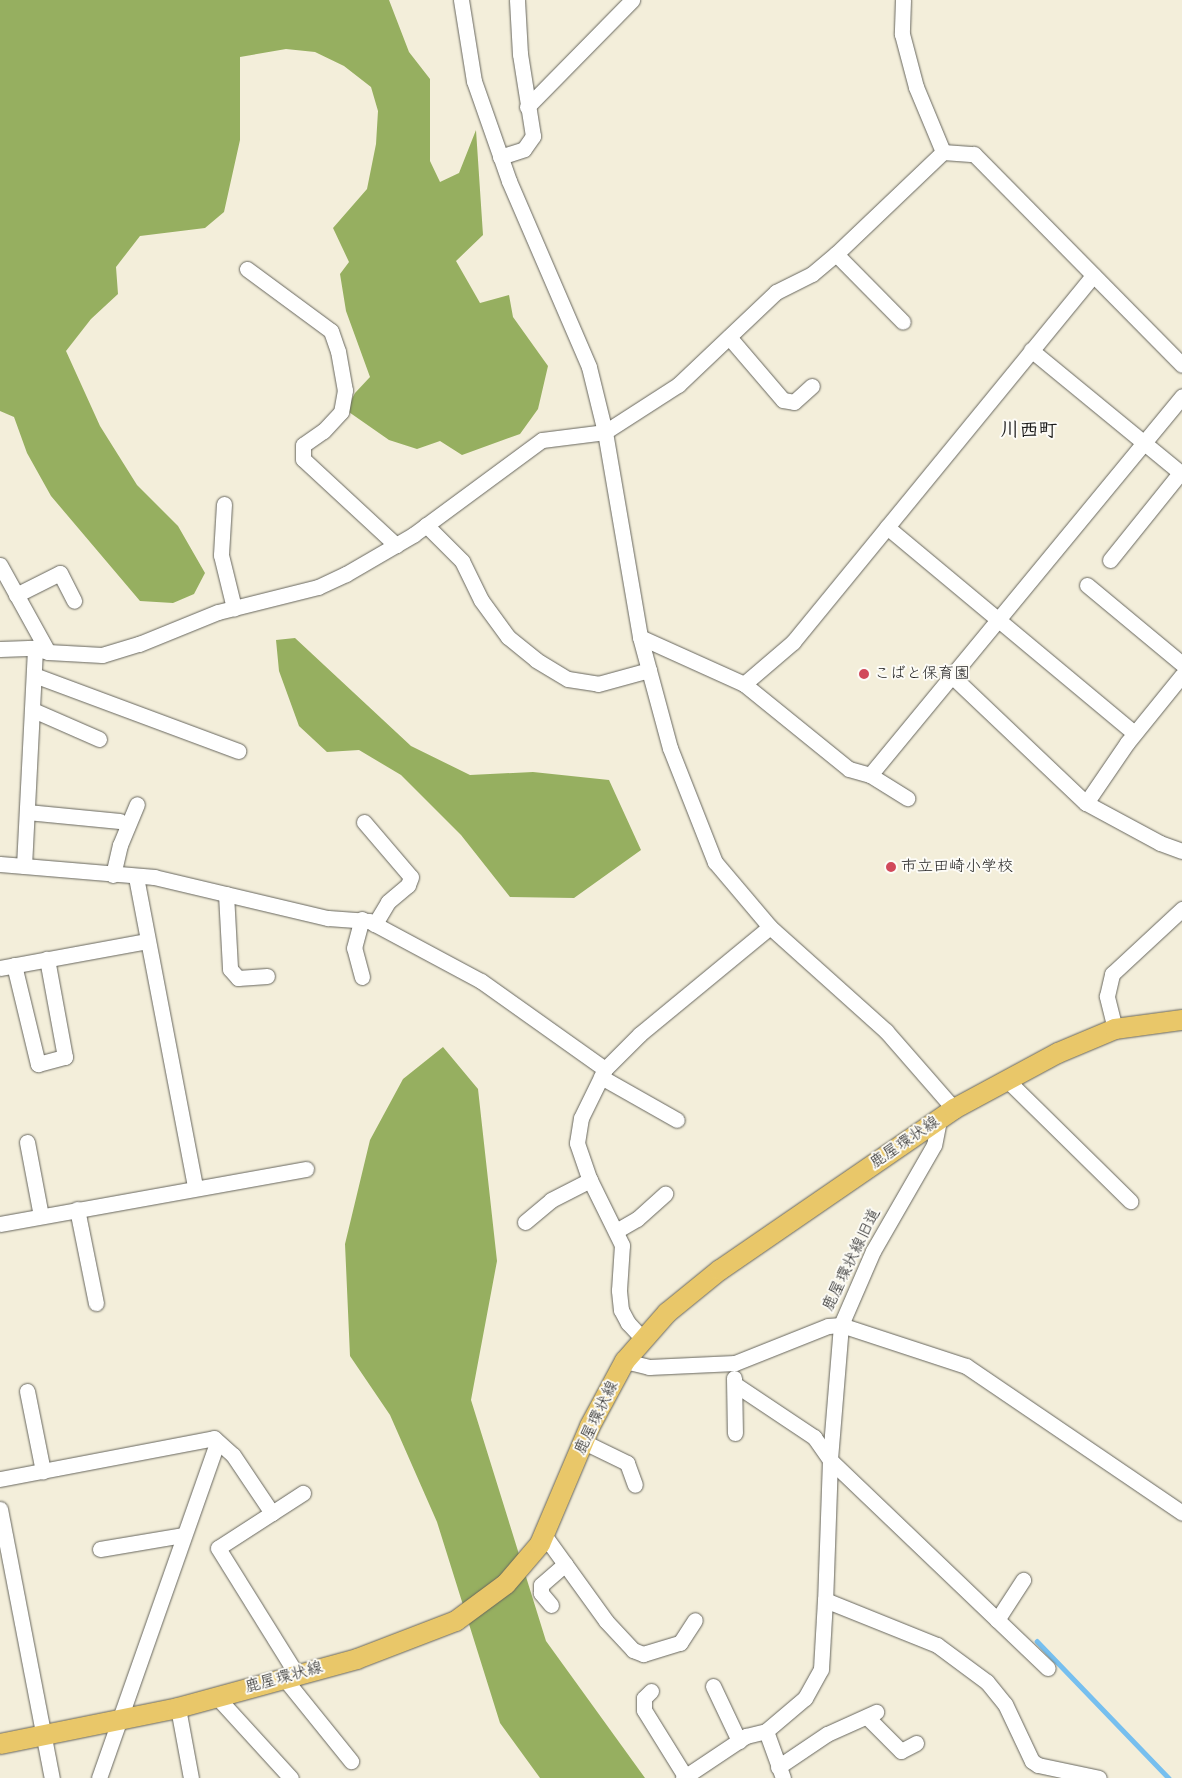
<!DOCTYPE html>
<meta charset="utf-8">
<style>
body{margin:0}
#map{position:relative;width:1182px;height:1778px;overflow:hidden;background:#f3eeda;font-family:Kalam,"Klee One",sans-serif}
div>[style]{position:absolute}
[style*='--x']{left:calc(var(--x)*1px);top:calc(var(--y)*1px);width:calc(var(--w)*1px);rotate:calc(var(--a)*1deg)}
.forest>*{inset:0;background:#96af60}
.stream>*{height:4.5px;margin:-2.25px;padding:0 2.25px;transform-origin:2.25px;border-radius:2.25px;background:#76bfef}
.roads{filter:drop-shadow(0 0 1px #67665e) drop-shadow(0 0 1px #67665e)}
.minor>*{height:15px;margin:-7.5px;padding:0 7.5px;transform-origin:7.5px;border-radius:7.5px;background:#fff}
.major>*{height:20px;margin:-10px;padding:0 10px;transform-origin:10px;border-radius:10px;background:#e9c769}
.dots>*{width:14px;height:14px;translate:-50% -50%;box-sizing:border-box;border:2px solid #fdfcf7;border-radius:50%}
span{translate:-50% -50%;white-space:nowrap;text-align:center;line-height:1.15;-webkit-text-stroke:4px #fdfcf7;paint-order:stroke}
.poi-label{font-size:16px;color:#1c1c1c}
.left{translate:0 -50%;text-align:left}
.street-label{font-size:16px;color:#1c1c1c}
.quarter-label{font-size:19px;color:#1c1c1c;font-weight:700}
</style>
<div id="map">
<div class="forest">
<i style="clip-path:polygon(0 0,389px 0,409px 52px,430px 79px,430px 161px,440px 182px,459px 173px,476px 130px,483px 235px,456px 261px,480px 303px,509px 295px,513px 317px,548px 366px,538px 409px,520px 434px,462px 455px,440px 441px,417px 449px,389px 440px,346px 410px,355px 393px,370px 377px,346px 311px,340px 274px,349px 262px,333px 228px,367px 189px,376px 144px,378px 111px,371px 87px,344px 66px,315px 52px,286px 49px,240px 57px,240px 140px,224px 212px,205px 228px,140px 236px,116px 267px,118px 294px,91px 319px,66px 351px,100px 426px,137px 485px,178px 526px,205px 573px,194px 594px,173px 603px,140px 601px,51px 496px,27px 453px,14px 417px,0 411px)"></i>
<i style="clip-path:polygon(295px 638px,411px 746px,470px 775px,533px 772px,609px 780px,641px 850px,574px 898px,510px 897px,461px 835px,401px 775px,359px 750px,327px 752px,299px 726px,279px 671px,276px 640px)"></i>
<i style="clip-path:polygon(443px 1047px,478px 1089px,497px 1261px,471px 1400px,546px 1641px,645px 1778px,540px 1778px,500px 1723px,437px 1522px,390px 1415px,350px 1356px,345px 1244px,370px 1140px,403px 1079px)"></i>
</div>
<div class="stream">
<i style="--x:1037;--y:1641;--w:190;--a:46.1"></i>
</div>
<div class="roads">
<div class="minor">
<i style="--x:461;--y:0;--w:82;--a:80.9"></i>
<i style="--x:474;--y:81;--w:106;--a:70.7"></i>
<i style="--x:509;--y:181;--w:202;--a:66.7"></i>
<i style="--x:589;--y:367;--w:67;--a:76.2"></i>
<i style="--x:605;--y:432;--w:208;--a:80.3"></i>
<i style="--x:640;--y:637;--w:115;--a:74.9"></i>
<i style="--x:670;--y:748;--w:123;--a:68.5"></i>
<i style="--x:715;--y:862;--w:85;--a:49.8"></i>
<i style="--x:770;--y:927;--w:156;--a:41.9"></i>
<i style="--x:886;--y:1031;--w:103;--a:48.9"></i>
<i style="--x:903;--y:0;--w:34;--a:92"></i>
<i style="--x:902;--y:34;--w:55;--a:75.2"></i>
<i style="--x:916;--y:87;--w:70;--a:67.4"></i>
<i style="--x:527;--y:107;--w:150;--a:-45.5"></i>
<i style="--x:500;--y:157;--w:25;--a:-18"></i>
<i style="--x:524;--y:149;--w:16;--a:-55"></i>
<i style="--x:533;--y:136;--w:83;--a:-99"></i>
<i style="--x:520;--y:54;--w:54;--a:-93.2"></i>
<i style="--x:836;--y:254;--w:95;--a:45.4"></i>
<i style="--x:247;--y:269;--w:104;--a:36.4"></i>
<i style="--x:331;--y:331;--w:21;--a:71"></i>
<i style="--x:338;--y:351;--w:40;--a:80"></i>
<i style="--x:345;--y:390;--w:22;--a:100"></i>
<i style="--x:341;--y:412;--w:26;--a:133"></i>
<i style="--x:323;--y:431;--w:24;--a:145"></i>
<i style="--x:303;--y:445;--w:14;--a:90"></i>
<i style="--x:303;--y:459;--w:127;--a:42.8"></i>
<i style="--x:729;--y:337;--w:83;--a:49.4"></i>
<i style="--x:783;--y:400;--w:11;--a:10"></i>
<i style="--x:794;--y:402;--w:24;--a:-42"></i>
<i style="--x:1031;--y:350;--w:195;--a:39.4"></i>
<i style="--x:224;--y:504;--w:51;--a:93.4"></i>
<i style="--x:221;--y:555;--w:55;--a:76.2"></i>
<i style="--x:426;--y:525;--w:51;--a:45"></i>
<i style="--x:462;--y:561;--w:43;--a:64"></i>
<i style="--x:481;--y:600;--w:46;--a:53.9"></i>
<i style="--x:508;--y:637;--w:36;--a:39"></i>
<i style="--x:536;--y:660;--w:37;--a:31"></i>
<i style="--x:568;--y:679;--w:30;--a:9"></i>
<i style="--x:598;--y:684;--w:53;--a:-15.4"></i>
<i style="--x:887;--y:527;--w:322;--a:39.8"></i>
<i style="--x:1110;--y:560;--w:112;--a:-51.2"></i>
<i style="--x:0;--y:565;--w:99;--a:61.1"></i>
<i style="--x:1087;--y:585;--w:124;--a:39.7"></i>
<i style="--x:16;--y:595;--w:49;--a:-26.6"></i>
<i style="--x:60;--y:573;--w:31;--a:63"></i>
<i style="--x:640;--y:637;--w:114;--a:24.3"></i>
<i style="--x:744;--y:684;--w:135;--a:39"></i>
<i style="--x:849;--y:769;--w:22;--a:16"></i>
<i style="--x:870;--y:775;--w:491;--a:-50.5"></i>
<i style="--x:0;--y:649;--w:35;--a:-2"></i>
<i style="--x:35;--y:648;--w:14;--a:17"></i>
<i style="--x:48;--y:652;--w:54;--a:3.2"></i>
<i style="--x:102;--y:655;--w:39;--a:-17"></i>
<i style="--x:139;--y:644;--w:85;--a:-22.1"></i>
<i style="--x:218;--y:612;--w:103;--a:-14"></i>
<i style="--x:318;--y:587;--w:31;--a:-25"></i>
<i style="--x:346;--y:574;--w:78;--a:-30.2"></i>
<i style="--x:413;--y:535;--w:160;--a:-36.4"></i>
<i style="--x:542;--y:440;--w:64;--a:-7.2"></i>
<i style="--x:605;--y:432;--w:87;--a:-32.8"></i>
<i style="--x:678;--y:385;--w:135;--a:-43.5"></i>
<i style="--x:776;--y:292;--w:40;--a:-26.6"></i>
<i style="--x:812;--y:274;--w:31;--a:-40"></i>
<i style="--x:836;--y:254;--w:148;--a:-43.6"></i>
<i style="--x:943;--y:152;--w:31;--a:4"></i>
<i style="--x:974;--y:154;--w:296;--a:45.4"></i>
<i style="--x:34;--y:675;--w:218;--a:20.4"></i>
<i style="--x:953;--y:677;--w:183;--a:43.5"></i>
<i style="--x:1086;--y:803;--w:84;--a:28.4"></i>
<i style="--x:1160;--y:843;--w:23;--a:20"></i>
<i style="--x:744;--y:684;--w:65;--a:-40.6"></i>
<i style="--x:793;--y:642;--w:474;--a:-50.7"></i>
<i style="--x:33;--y:710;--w:72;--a:23.7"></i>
<i style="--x:870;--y:775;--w:44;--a:31.9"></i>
<i style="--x:1086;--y:803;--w:73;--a:-55.7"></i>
<i style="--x:1127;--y:743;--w:87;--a:-51"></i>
<i style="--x:27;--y:812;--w:93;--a:5.5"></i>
<i style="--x:364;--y:822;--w:72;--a:49.5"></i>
<i style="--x:411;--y:877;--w:9;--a:111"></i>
<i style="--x:408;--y:885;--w:26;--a:140"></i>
<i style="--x:388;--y:902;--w:26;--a:121"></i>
<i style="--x:0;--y:864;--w:155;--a:4.8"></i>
<i style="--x:154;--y:877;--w:179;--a:13.3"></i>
<i style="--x:328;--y:918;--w:41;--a:4.2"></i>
<i style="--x:369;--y:921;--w:127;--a:28.2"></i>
<i style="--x:481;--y:981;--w:152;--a:35.4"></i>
<i style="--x:24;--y:866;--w:218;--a:-87.1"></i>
<i style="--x:113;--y:875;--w:31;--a:-77"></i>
<i style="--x:120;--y:845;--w:44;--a:-67.5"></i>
<i style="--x:136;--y:877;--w:316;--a:79.2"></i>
<i style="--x:226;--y:894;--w:75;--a:86.9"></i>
<i style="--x:230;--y:969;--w:12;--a:48"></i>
<i style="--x:238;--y:978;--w:29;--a:-4"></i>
<i style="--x:14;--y:965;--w:102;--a:76.4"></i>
<i style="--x:38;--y:1064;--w:28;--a:-15"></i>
<i style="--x:65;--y:1057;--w:100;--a:-100.4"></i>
<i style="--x:0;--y:968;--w:149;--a:-10.4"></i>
<i style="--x:362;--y:977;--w:30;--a:-105"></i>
<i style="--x:354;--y:948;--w:30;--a:-75"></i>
<i style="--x:1115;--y:1029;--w:34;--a:-104"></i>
<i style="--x:1107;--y:996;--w:23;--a:-77"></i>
<i style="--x:1112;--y:974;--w:96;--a:-42.9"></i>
<i style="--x:601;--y:1077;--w:87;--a:29.5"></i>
<i style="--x:1007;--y:1080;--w:173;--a:44.5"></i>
<i style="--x:939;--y:1120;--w:25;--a:101"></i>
<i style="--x:934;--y:1145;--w:122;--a:119.9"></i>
<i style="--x:873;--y:1251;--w:81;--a:113.4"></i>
<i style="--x:841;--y:1325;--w:135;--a:94.7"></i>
<i style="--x:830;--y:1460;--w:140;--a:92"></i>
<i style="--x:825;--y:1600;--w:121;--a:21.9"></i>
<i style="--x:937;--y:1645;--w:62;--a:36.5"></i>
<i style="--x:987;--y:1682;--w:28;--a:51"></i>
<i style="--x:1005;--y:1704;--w:63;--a:64.7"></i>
<i style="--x:1032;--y:1761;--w:7;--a:34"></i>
<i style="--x:1038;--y:1765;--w:62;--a:12"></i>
<i style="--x:27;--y:1142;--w:75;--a:79.3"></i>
<i style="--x:77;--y:1209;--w:96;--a:78.6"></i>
<i style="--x:525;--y:1222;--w:34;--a:-40"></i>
<i style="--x:551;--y:1200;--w:44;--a:-27.1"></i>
<i style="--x:0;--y:1224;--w:311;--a:-10.2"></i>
<i style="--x:616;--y:1231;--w:24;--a:-30"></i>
<i style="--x:637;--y:1219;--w:38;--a:-42"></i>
<i style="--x:643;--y:1339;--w:22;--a:-133"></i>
<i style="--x:628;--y:1323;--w:15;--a:-118"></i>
<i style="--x:621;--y:1310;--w:20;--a:-96"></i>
<i style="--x:619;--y:1290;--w:45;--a:-86.2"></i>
<i style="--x:622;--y:1245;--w:75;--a:-116.2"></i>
<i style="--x:589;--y:1178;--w:37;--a:-109"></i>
<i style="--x:577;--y:1143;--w:25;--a:-81"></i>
<i style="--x:581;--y:1118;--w:55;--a:-63.9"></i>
<i style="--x:605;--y:1069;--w:49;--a:-45"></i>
<i style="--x:640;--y:1034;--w:168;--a:-39.5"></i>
<i style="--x:625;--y:1361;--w:25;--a:14"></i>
<i style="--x:649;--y:1367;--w:86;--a:-2.7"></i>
<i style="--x:735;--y:1363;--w:100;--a:-21.7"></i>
<i style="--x:828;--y:1326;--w:13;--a:-4"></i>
<i style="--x:841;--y:1325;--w:132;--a:18.2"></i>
<i style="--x:966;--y:1366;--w:261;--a:34.2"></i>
<i style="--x:734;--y:1378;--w:55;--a:89"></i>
<i style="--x:736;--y:1385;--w:94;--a:33.7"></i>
<i style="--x:814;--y:1437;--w:28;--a:55"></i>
<i style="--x:830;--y:1460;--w:301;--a:43.7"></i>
<i style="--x:27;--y:1391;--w:82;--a:78.7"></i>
<i style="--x:584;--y:1442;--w:48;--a:26"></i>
<i style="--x:627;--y:1463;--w:23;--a:70"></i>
<i style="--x:0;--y:1479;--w:218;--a:-10.8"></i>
<i style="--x:214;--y:1438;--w:25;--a:42"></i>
<i style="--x:233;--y:1455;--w:70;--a:56.1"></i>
<i style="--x:272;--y:1513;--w:37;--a:-33"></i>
<i style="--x:0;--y:1509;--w:274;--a:79.1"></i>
<i style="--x:272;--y:1513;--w:64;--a:147.1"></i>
<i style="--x:218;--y:1548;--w:150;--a:58.1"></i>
<i style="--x:544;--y:1535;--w:106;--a:54.2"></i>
<i style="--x:606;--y:1621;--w:40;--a:47"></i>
<i style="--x:633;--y:1650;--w:11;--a:22"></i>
<i style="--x:643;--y:1654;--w:39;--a:-17"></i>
<i style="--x:680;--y:1643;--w:27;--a:-57"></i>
<i style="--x:100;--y:1549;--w:85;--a:-9.5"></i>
<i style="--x:551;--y:1605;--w:16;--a:-130"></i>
<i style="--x:541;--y:1593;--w:8;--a:-90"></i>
<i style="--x:541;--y:1585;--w:32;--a:-41"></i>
<i style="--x:997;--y:1620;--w:48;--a:-57"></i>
<i style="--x:284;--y:1678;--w:107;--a:51.1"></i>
<i style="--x:713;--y:1686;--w:61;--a:64.7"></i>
<i style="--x:651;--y:1691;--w:10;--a:135"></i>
<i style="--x:644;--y:1698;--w:12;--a:90"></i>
<i style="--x:644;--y:1710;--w:78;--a:58.2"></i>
<i style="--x:216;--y:1696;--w:111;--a:47.6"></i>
<i style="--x:178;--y:1708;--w:71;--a:79.5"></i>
<i style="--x:867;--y:1717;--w:48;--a:45"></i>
<i style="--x:901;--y:1751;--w:17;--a:-28"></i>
<i style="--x:766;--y:1731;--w:50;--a:70.1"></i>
<i style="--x:778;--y:1767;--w:59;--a:-34"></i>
<i style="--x:827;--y:1734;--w:54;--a:-24.2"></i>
<i style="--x:99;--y:1778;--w:356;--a:-70.6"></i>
<i style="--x:683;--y:1778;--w:76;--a:-33.7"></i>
<i style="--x:746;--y:1736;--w:21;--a:-14"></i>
<i style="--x:766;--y:1731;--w:51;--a:-40.2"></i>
<i style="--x:805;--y:1698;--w:33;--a:-61"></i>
<i style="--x:821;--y:1669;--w:69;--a:-86.7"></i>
</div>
<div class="major">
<i style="--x:0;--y:1744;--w:182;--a:-11.4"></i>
<i style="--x:178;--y:1708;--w:186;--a:-15.3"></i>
<i style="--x:357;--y:1659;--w:106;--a:-21"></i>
<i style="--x:456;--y:1621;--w:62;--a:-36.5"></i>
<i style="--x:506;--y:1584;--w:52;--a:-49.6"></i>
<i style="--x:540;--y:1544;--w:128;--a:-67"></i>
<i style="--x:590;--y:1426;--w:74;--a:-61.7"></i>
<i style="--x:625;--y:1361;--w:64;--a:-48.8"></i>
<i style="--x:667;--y:1313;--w:68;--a:-39.1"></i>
<i style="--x:720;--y:1270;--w:284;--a:-34.5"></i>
<i style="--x:954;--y:1109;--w:118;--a:-28.3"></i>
<i style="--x:1058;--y:1053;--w:62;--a:-22.8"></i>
<i style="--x:1115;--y:1029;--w:68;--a:-7.7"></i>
</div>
</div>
<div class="dots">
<i style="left:864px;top:674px;background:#d1495b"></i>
<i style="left:891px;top:867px;background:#d1495b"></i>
</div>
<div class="poi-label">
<span class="left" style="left:874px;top:674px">こばと保育園</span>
<span class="left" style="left:901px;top:867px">市立田崎小学校</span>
</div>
<div class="street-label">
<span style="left:905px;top:1143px;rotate:-34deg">鹿屋環状線</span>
<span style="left:852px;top:1260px;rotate:-64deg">鹿屋環状線旧道</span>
<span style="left:597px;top:1418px;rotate:-64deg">鹿屋環状線</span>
<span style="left:284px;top:1678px;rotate:-15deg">鹿屋環状線</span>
</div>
<div class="quarter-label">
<span style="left:1029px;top:432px">川西町</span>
</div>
</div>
